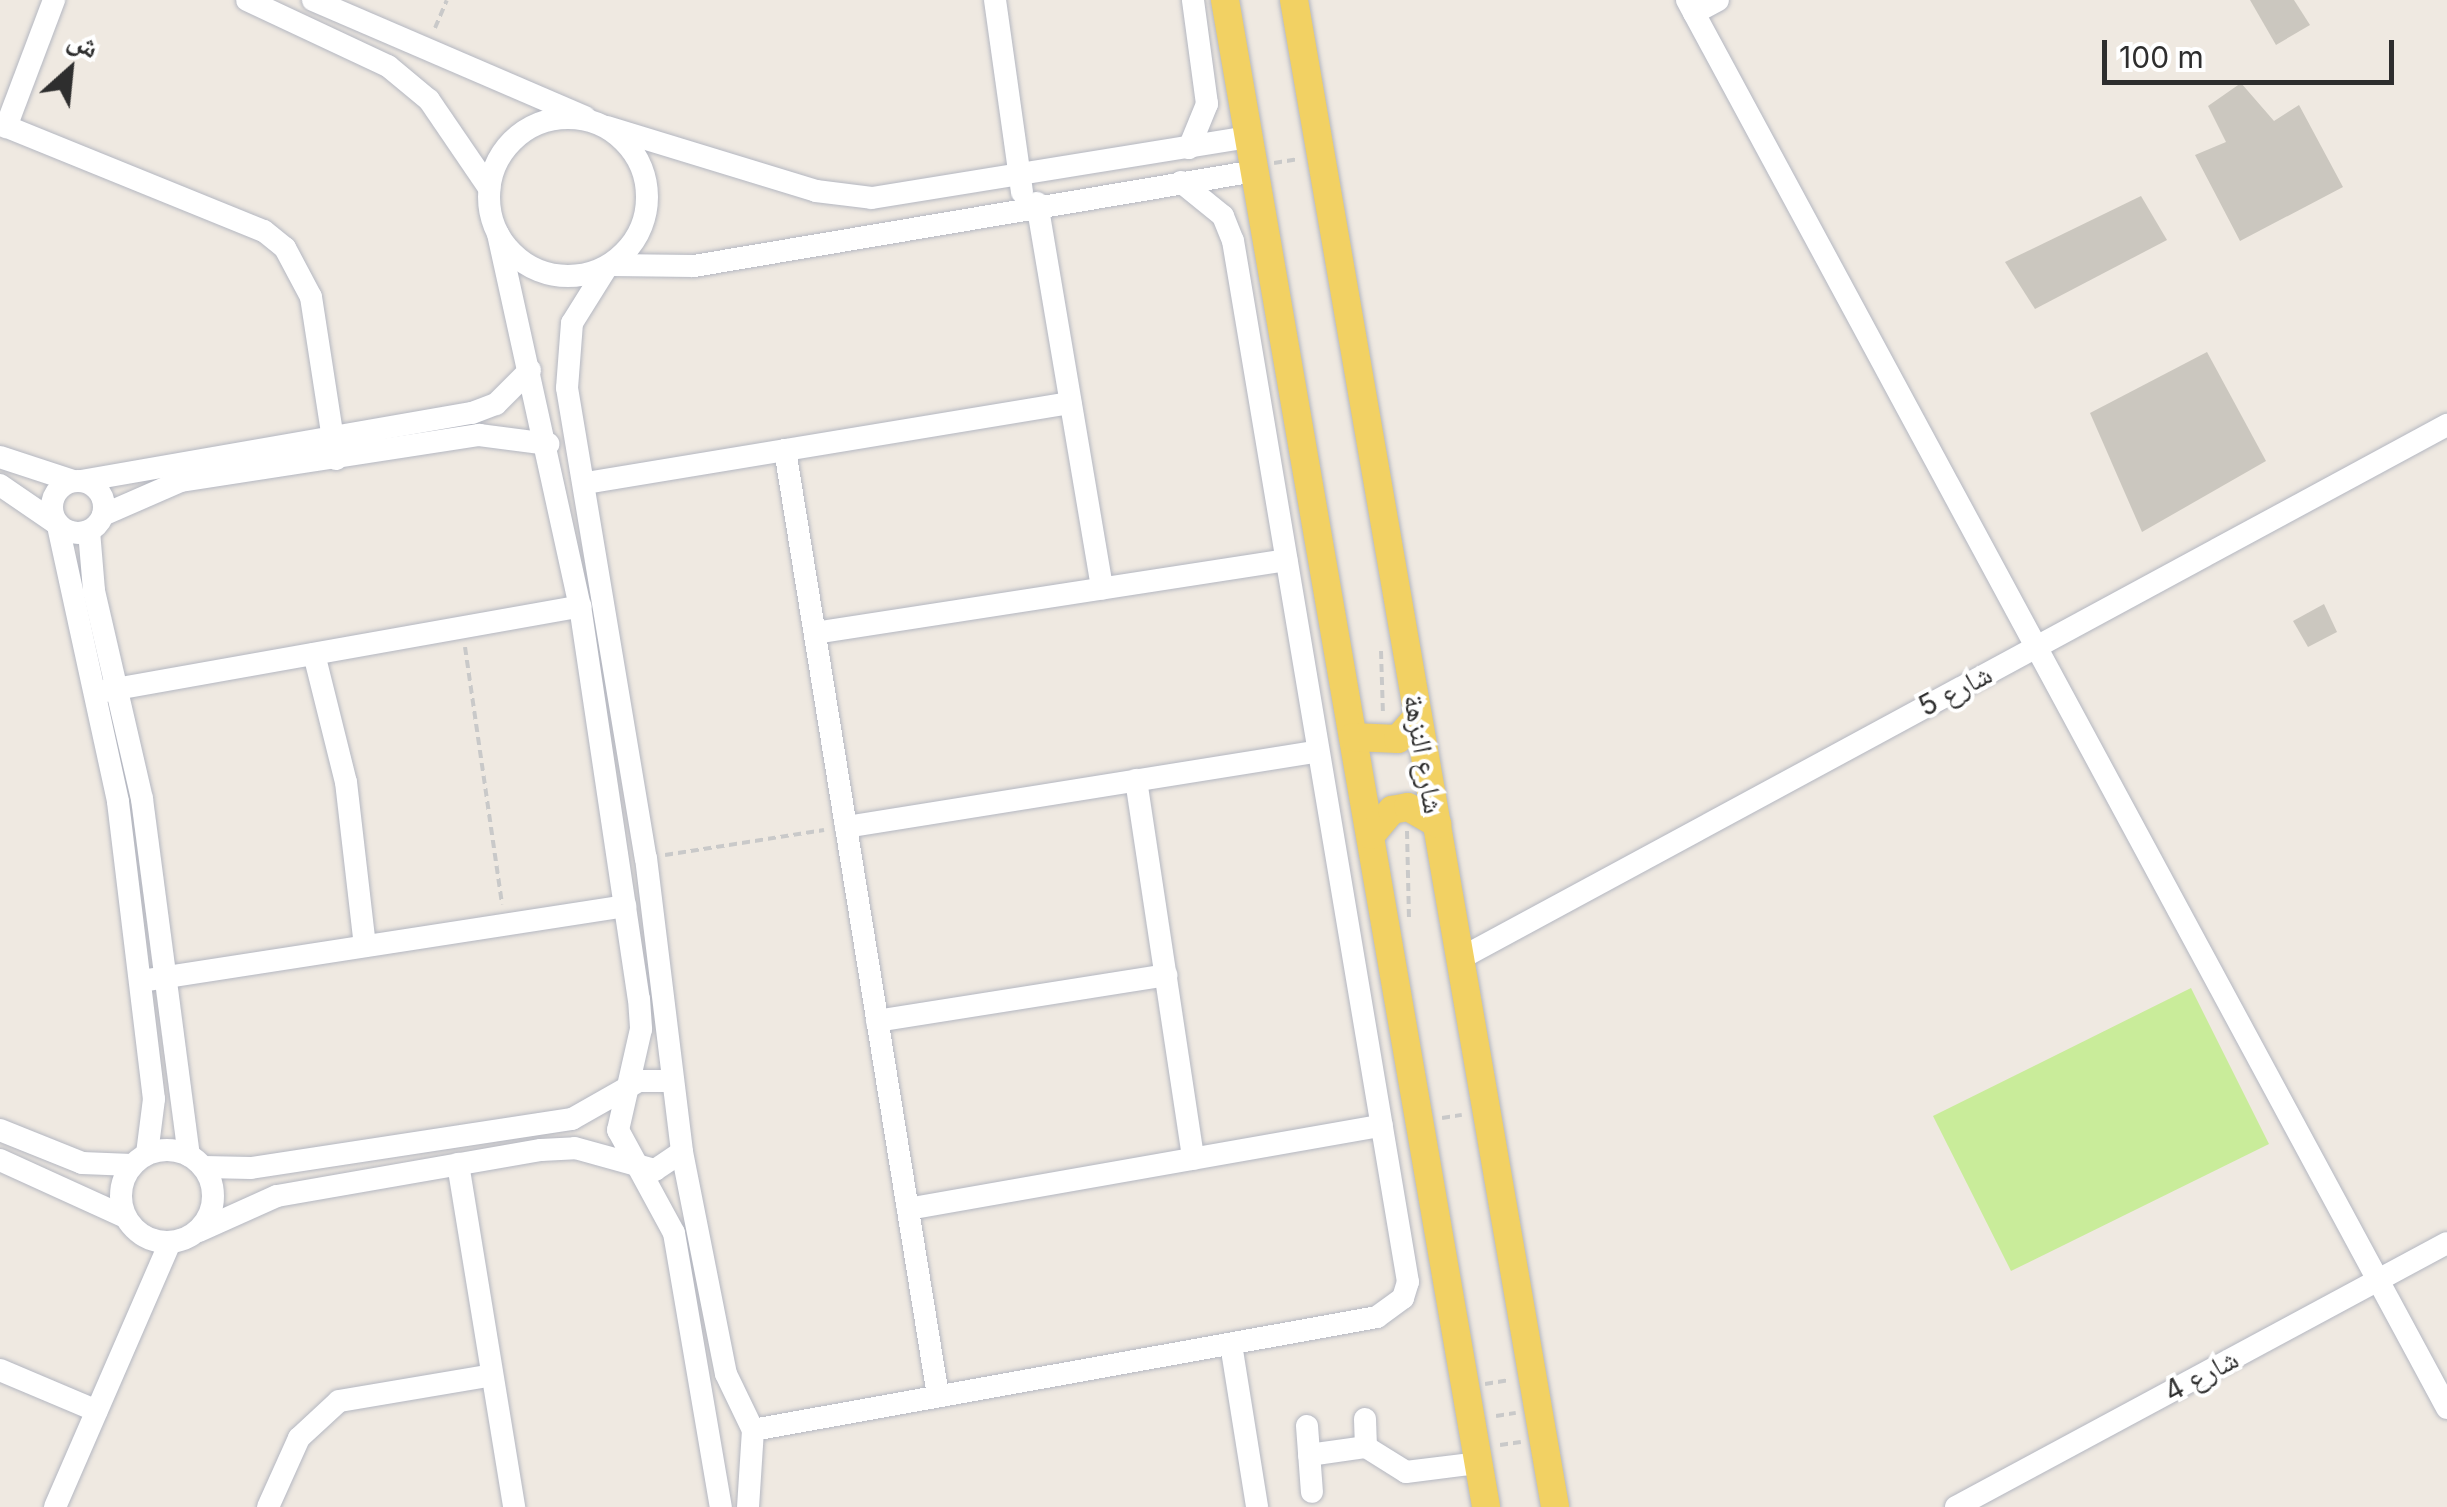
<!DOCTYPE html>
<meta charset="utf-8">
<style>
body{margin:0}
#map{position:relative;width:2447px;height:1507px;overflow:hidden;background:#efe9e1;font-family:Inter,"Noto Naskh Arabic",sans-serif}
div>[style]{position:absolute}
[style*='--x']{left:calc(var(--x)*1px);top:calc(var(--y)*1px);width:calc(var(--w)*1px);rotate:calc(var(--a)*1deg)}
.pitch>*{inset:0;background:#c9ec9a}
.building>*{inset:0;background:#cbc7bf}
.path>*{height:4px;margin-top:-2px;transform-origin:0;background:repeating-linear-gradient(90deg,#c9c9c9 0 8px,transparent 0 13px)}
.roads{filter:drop-shadow(0 0 2px #b4b7c1) drop-shadow(0 0 2px #b4b7c1)}
.minor>*{height:22px;margin:-11px;padding:0 11px;transform-origin:11px;border-radius:11px;background:#fff}
.minor>.ring{margin:-11px;padding:0;box-sizing:content-box;background:none;border:22px solid #fff;border-radius:50%}
.major>*{height:28px;margin:-14px;padding:0 14px;transform-origin:14px;border-radius:14px;background:#f2d163}
span{translate:-50% -50%;white-space:nowrap;text-align:center;line-height:1.15;-webkit-text-stroke:8px #fff;paint-order:stroke}
.street-label{font-size:28px;color:#2e2e2e}
.north{position:absolute;left:20px;top:20px;width:100px;height:100px;-webkit-text-stroke:8px #fff;paint-order:stroke;rotate:27deg;font-size:28px;font-weight:700;line-height:40px;text-align:center;color:#2e2e2e}
.north::after{content:'';display:block;margin:auto;width:35px;height:45px;background:#2e2e2e;clip-path:polygon(50% 0,100% 100%,50% 72%,0 100%)}
.scale{position:absolute;left:2102px;top:40px;width:292px;height:45px;box-sizing:border-box;border:5px solid #2e2e2e;border-top:0;padding-left:12px;font-size:30px;line-height:35px;white-space:nowrap;color:#2e2e2e;-webkit-text-stroke:8px #fff;paint-order:stroke}
</style>
<div id="map">
<div class="pitch">
<i style="clip-path:polygon(2191px 988px,2269px 1144px,2011px 1271px,1933px 1116px)"></i>
</div>
<div class="building">
<i style="clip-path:polygon(2250px 0,2294px 0,2310px 25px,2276px 45px)"></i>
<i style="clip-path:polygon(2241px 83px,2274px 121px,2299px 105px,2343px 187px,2240px 241px,2195px 155px,2226px 142px,2208px 106px)"></i>
<i style="clip-path:polygon(2141px 196px,2167px 240px,2035px 309px,2005px 262px)"></i>
<i style="clip-path:polygon(2207px 352px,2266px 461px,2142px 532px,2090px 413px)"></i>
<i style="clip-path:polygon(2324px 604px,2337px 632px,2308px 647px,2293px 621px)"></i>
</div>
<div class="path">
<i style="--x:435;--y:28;--w:30;--a:-67"></i>
<i style="--x:1274;--y:163;--w:25;--a:-9"></i>
<i style="--x:465;--y:647;--w:260;--a:81.8"></i>
<i style="--x:1381;--y:651;--w:65;--a:88.2"></i>
<i style="--x:1407;--y:831;--w:86;--a:88.7"></i>
<i style="--x:665;--y:855;--w:161;--a:-8.9"></i>
<i style="--x:1442;--y:1118;--w:20;--a:-9"></i>
<i style="--x:1485;--y:1384;--w:25;--a:-9"></i>
<i style="--x:1496;--y:1416;--w:20;--a:-9"></i>
<i style="--x:1500;--y:1445;--w:21;--a:-8"></i>
</div>
<div class="roads">
<div class="minor">
<i style="--x:247;--y:0;--w:156;--a:25.1"></i>
<i style="--x:388;--y:66;--w:53;--a:39.7"></i>
<i style="--x:429;--y:100;--w:107;--a:55.7"></i>
<i style="--x:313;--y:0;--w:296;--a:23.3"></i>
<i style="--x:995;--y:0;--w:194;--a:82"></i>
<i style="--x:1687;--y:0;--w:1600;--a:61.64"></i>
<i style="--x:1694;--y:13;--w:27;--a:-28"></i>
<i class="ring" style="left:489px;top:118px;width:136px;height:136px"></i>
<i style="--x:0;--y:124;--w:285;--a:22.1"></i>
<i style="--x:264;--y:231;--w:27;--a:39"></i>
<i style="--x:285;--y:248;--w:55;--a:62"></i>
<i style="--x:311;--y:297;--w:164;--a:81.2"></i>
<i style="--x:6;--y:127;--w:136;--a:-69.3"></i>
<i style="--x:607;--y:127;--w:219;--a:17"></i>
<i style="--x:816;--y:191;--w:56;--a:7.1"></i>
<i style="--x:872;--y:198;--w:382;--a:-9.2"></i>
<i style="--x:1189;--y:148;--w:48;--a:-67.8"></i>
<i style="--x:1207;--y:104;--w:105;--a:-97.7"></i>
<i style="--x:1037;--y:203;--w:391;--a:80.4"></i>
<i style="--x:498;--y:234;--w:381;--a:77.6"></i>
<i style="--x:580;--y:606;--w:397;--a:81.5"></i>
<i style="--x:639;--y:999;--w:30;--a:86"></i>
<i style="--x:641;--y:1029;--w:104;--a:102.8"></i>
<i style="--x:618;--y:1130;--w:117;--a:61.5"></i>
<i style="--x:674;--y:1233;--w:278;--a:80.3"></i>
<i style="--x:611;--y:265;--w:83;--a:0.7"></i>
<i style="--x:694;--y:266;--w:569;--a:-9.61"></i>
<i style="--x:607;--y:267;--w:66;--a:122"></i>
<i style="--x:572;--y:323;--w:65;--a:94.4"></i>
<i style="--x:567;--y:388;--w:477;--a:80.5"></i>
<i style="--x:646;--y:858;--w:296;--a:83"></i>
<i style="--x:682;--y:1152;--w:226;--a:78.8"></i>
<i style="--x:726;--y:1374;--w:62;--a:64.3"></i>
<i style="--x:753;--y:1430;--w:77;--a:93.7"></i>
<i style="--x:785;--y:450;--w:958;--a:80.81"></i>
<i style="--x:0;--y:457;--w:77;--a:18.2"></i>
<i class="ring" style="left:52px;top:481px;width:30px;height:30px"></i>
<i style="--x:81;--y:481;--w:397;--a:-9.9"></i>
<i style="--x:472;--y:413;--w:26;--a:-21"></i>
<i style="--x:496;--y:404;--w:48;--a:-45"></i>
<i style="--x:586;--y:483;--w:491;--a:-9.4"></i>
<i style="--x:0;--y:485;--w:69;--a:34.4"></i>
<i style="--x:103;--y:515;--w:85;--a:-23.6"></i>
<i style="--x:181;--y:481;--w:302;--a:-8.8"></i>
<i style="--x:479;--y:435;--w:70;--a:7.4"></i>
<i style="--x:58;--y:526;--w:282;--a:77.7"></i>
<i style="--x:118;--y:802;--w:299;--a:83.1"></i>
<i style="--x:154;--y:1099;--w:55;--a:97.3"></i>
<i style="--x:89;--y:531;--w:60;--a:85.2"></i>
<i style="--x:94;--y:591;--w:213;--a:77"></i>
<i style="--x:142;--y:799;--w:359;--a:82.5"></i>
<i style="--x:815;--y:633;--w:477;--a:-8.8"></i>
<i style="--x:314;--y:654;--w:132;--a:76"></i>
<i style="--x:346;--y:782;--w:165;--a:83.4"></i>
<i style="--x:105;--y:691;--w:483;--a:-10.1"></i>
<i style="--x:1136;--y:780;--w:383;--a:81.4"></i>
<i style="--x:846;--y:827;--w:478;--a:-9.1"></i>
<i style="--x:1463;--y:957;--w:1119;--a:-28.4"></i>
<i style="--x:148;--y:980;--w:483;--a:-8.8"></i>
<i style="--x:877;--y:1021;--w:293;--a:-9"></i>
<i style="--x:0;--y:1130;--w:88;--a:21.9"></i>
<i style="--x:82;--y:1163;--w:50;--a:2.3"></i>
<i class="ring" style="left:121px;top:1150px;width:70px;height:70px"></i>
<i style="--x:0;--y:1160;--w:137;--a:24.5"></i>
<i style="--x:458;--y:1164;--w:348;--a:80.7"></i>
<i style="--x:204;--y:1167;--w:47;--a:1.2"></i>
<i style="--x:251;--y:1168;--w:325;--a:-8.7"></i>
<i style="--x:572;--y:1119;--w:77;--a:-29.6"></i>
<i style="--x:639;--y:1081;--w:33;--a:0"></i>
<i style="--x:908;--y:1209;--w:481;--a:-10"></i>
<i style="--x:199;--y:1231;--w:85;--a:-24.2"></i>
<i style="--x:277;--y:1196;--w:268;--a:-9.9"></i>
<i style="--x:541;--y:1150;--w:34;--a:-3"></i>
<i style="--x:575;--y:1148;--w:83;--a:15.4"></i>
<i style="--x:655;--y:1170;--w:32;--a:-34"></i>
<i style="--x:1231;--y:1344;--w:165;--a:80.9"></i>
<i style="--x:0;--y:1370;--w:105;--a:22.9"></i>
<i style="--x:1365;--y:1419;--w:28;--a:88"></i>
<i style="--x:1307;--y:1426;--w:66;--a:85.7"></i>
<i style="--x:753;--y:1430;--w:634;--a:-10.26"></i>
<i style="--x:1377;--y:1317;--w:32;--a:-36"></i>
<i style="--x:1403;--y:1298;--w:17;--a:-73"></i>
<i style="--x:1408;--y:1282;--w:1056;--a:-99.54"></i>
<i style="--x:1233;--y:241;--w:27;--a:-112"></i>
<i style="--x:1223;--y:216;--w:54;--a:-141"></i>
<i style="--x:1309;--y:1455;--w:58;--a:-8"></i>
<i style="--x:1366;--y:1447;--w:47;--a:32"></i>
<i style="--x:1406;--y:1472;--w:73;--a:-7.1"></i>
<i style="--x:55;--y:1507;--w:288;--a:-66.5"></i>
<i style="--x:268;--y:1507;--w:76;--a:-65.8"></i>
<i style="--x:299;--y:1438;--w:54;--a:-42.8"></i>
<i style="--x:339;--y:1401;--w:155;--a:-9.6"></i>
<i style="--x:1956;--y:1507;--w:557;--a:-28.27"></i>
</div>
<div class="major">
<i style="--x:1225;--y:0;--w:1529;--a:80.17"></i>
<i style="--x:1294;--y:0;--w:1529;--a:80.17"></i>
<i style="--x:1353;--y:737;--w:45;--a:2.5"></i>
<i style="--x:1398;--y:739;--w:30;--a:-49"></i>
<i style="--x:1371;--y:835;--w:33;--a:-50"></i>
<i style="--x:1392;--y:810;--w:16;--a:-11"></i>
<i style="--x:1408;--y:807;--w:34;--a:30"></i>
</div>
</div>
<div class="street-label">
<span style="left:1955px;top:690px;rotate:-28deg">شارع 5</span>
<span style="left:1424px;top:754px;rotate:80deg">شارع النزهة</span>
<span style="left:2201px;top:1375px;rotate:-28deg">شارع 4</span>
</div>
<div class="north">ش</div>
<div class="scale">100 m</div>
</div>
